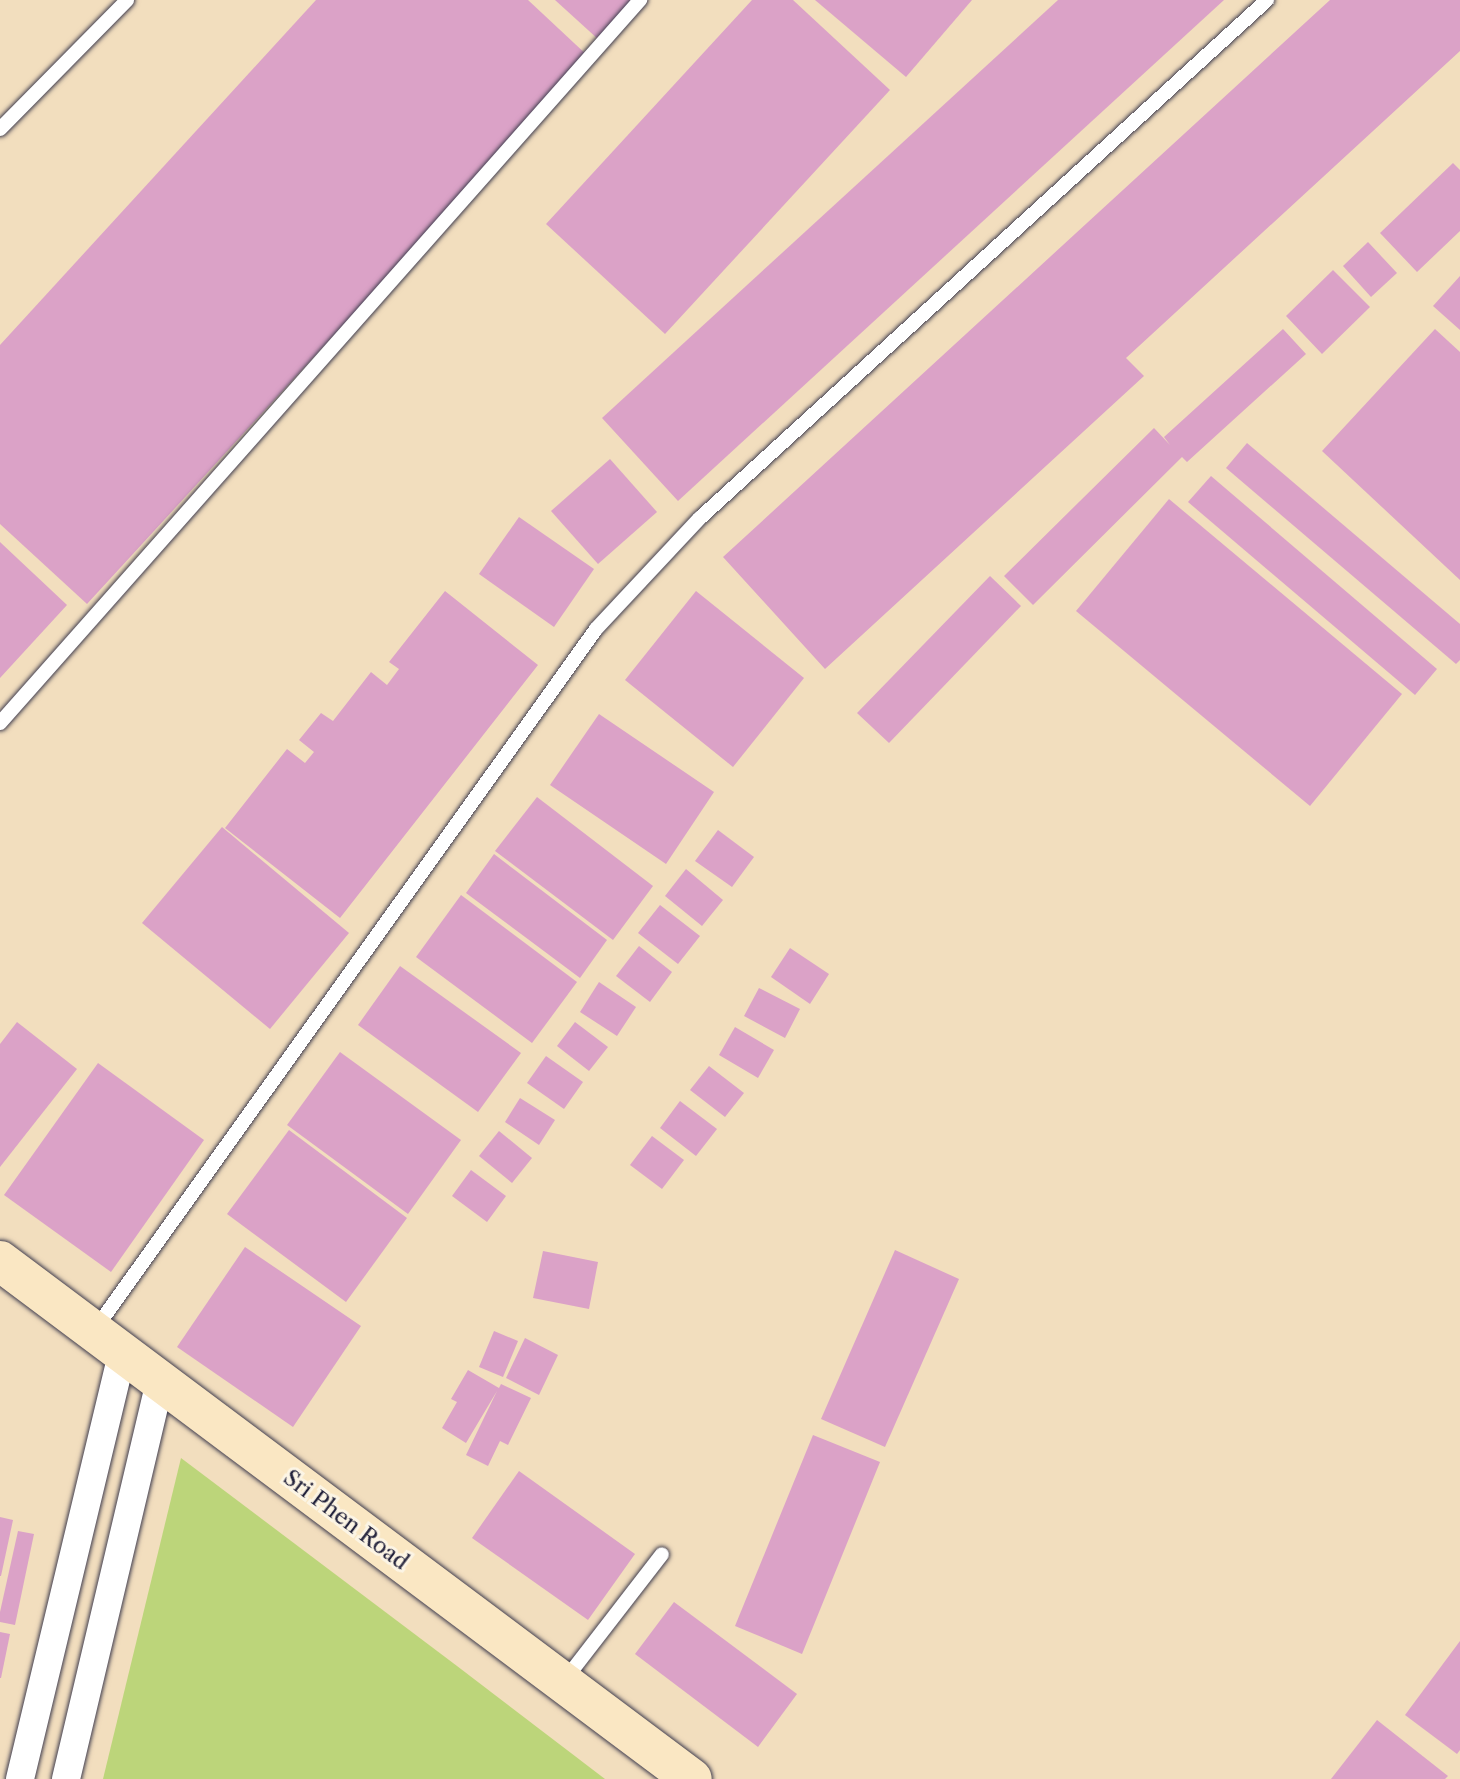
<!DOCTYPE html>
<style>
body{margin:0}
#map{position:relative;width:1460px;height:1779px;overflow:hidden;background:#f2debe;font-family:"Libre Caslon Text",serif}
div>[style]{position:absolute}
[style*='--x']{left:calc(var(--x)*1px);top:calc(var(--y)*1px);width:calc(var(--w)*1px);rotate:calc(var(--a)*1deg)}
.green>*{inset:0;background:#bcd57a}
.building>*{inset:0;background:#dba2c7}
.roads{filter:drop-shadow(0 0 2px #413e4f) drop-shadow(0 0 2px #413e4f)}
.lane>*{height:14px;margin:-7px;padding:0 7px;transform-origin:7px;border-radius:7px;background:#fff}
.street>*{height:28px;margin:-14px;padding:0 14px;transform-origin:14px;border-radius:14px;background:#fff}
.secondary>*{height:40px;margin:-20px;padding:0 20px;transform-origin:20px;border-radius:20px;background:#fae7c3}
span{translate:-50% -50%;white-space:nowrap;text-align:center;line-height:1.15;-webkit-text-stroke:6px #fcf5e5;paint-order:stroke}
.street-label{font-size:22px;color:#22223b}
</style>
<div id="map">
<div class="green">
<i style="clip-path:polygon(181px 1458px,457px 1666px,605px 1779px,103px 1779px)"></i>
</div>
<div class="building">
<i style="clip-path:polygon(316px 0,528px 0,589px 57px,87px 604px,0 524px,0 345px)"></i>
<i style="clip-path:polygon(555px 0,636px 0,599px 40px)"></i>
<i style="clip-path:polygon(752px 0,793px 0,890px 90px,665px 334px,546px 224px)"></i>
<i style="clip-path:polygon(815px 0,972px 0,906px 77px)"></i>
<i style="clip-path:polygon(1058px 0,1224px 0,678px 501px,602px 418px)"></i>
<i style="clip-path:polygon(1330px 0,1460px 0,1460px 51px,1126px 358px,1144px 376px,825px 669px,723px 557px)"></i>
<i style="clip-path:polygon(1453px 163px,1460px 170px,1460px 231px,1417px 272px,1380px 233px)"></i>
<i style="clip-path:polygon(1368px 242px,1397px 273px,1371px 297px,1343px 266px)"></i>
<i style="clip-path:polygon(1333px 270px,1370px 307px,1322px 354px,1286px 316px)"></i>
<i style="clip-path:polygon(1460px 276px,1460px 330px,1433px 306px)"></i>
<i style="clip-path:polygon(1283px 329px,1306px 354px,1187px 462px,1182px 457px,1033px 605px,1004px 576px,1154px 428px,1170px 445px,1164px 437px)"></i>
<i style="clip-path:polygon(1435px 329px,1460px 352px,1460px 580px,1322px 451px)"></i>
<i style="clip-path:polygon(1247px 443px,1460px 624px,1460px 660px,1456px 664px,1226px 468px)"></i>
<i style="clip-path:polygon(610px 459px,657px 512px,598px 564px,551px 511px)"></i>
<i style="clip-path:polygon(1211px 476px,1437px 669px,1415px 695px,1188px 502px)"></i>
<i style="clip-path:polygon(1169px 499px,1402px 694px,1310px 806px,1076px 611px)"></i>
<i style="clip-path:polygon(519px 517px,594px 569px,554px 627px,479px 574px)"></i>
<i style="clip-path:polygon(0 542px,67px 605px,0 678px)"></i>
<i style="clip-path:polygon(990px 576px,1021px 606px,889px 743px,857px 713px)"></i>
<i style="clip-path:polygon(445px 591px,538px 665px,340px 918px,225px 828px,287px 749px,305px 763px,314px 752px,299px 740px,321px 713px,333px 721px,371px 672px,387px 685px,399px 669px,389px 662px)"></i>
<i style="clip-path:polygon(696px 591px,804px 678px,733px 767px,625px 680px)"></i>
<i style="clip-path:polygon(599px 714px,714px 792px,666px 864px,550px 785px)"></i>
<i style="clip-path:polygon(537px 797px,653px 886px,613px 940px,495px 851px)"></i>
<i style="clip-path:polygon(222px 827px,349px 933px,270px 1029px,142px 923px)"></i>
<i style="clip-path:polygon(718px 830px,754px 857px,732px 887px,695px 861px)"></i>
<i style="clip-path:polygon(494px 854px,607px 940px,580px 978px,466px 893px)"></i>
<i style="clip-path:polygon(686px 869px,723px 900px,702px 926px,665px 896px)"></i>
<i style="clip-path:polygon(461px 895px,577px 982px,532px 1043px,416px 957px)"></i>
<i style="clip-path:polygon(660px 905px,700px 936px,678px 964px,638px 933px)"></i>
<i style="clip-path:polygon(639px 946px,672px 972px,650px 1002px,616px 976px)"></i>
<i style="clip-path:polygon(790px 948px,829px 974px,810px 1004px,771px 977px)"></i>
<i style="clip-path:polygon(400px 966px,521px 1053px,478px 1112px,358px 1025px)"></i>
<i style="clip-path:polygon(599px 982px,636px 1007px,617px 1036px,580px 1012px)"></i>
<i style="clip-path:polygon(759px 988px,800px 1009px,785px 1038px,744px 1016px)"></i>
<i style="clip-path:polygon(17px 1022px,77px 1069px,0 1167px,0 1044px)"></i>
<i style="clip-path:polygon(575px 1022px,608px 1047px,589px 1071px,557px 1046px)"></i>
<i style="clip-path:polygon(735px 1027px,774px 1050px,758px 1078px,719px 1055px)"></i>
<i style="clip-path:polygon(340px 1052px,461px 1140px,408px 1214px,287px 1125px)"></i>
<i style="clip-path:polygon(546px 1056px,583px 1082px,564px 1109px,527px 1083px)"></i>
<i style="clip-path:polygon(98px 1063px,204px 1140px,111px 1272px,4px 1195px)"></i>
<i style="clip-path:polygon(709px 1066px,744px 1093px,725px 1117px,690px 1090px)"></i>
<i style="clip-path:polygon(520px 1098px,555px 1120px,539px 1145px,505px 1122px)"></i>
<i style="clip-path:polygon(680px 1101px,717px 1129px,696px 1156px,660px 1128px)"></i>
<i style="clip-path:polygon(289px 1130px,407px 1218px,346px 1302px,227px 1214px)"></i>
<i style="clip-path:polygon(499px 1131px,532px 1158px,512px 1183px,479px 1156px)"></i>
<i style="clip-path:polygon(652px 1136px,684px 1160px,662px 1189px,630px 1165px)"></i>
<i style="clip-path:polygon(471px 1170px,506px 1196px,487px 1222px,452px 1196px)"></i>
<i style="clip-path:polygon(245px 1247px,361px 1326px,293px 1427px,177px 1347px)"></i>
<i style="clip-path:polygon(895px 1250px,959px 1279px,885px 1447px,821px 1419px)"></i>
<i style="clip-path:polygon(543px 1251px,598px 1262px,589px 1309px,533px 1298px)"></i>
<i style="clip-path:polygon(494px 1331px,518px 1341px,503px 1377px,479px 1367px)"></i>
<i style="clip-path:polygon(525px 1338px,558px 1355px,539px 1395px,506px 1378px)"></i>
<i style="clip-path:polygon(468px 1370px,499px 1388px,501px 1384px,531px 1398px,508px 1445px,500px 1441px,488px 1466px,466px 1455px,497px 1391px,466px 1443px,442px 1428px,457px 1402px,451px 1399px)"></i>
<i style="clip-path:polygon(813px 1435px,880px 1462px,802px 1654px,735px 1626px)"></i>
<i style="clip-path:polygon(519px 1471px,635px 1554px,588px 1620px,472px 1538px)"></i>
<i style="clip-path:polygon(0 1517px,13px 1520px,1px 1576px,0 1576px)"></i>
<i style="clip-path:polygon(18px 1531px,34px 1534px,15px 1625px,0 1622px,0 1612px)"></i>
<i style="clip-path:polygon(674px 1602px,797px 1694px,758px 1747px,635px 1654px)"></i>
<i style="clip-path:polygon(0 1632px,10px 1634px,1px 1678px,0 1678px)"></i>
<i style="clip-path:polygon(1460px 1641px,1460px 1750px,1457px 1754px,1405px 1715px)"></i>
<i style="clip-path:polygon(1377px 1720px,1448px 1776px,1445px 1779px,1331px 1779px)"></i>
</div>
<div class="roads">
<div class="lane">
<i style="--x:0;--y:129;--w:181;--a:-45.4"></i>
<i style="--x:0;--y:723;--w:966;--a:-48.48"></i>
<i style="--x:96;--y:1328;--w:859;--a:-54.42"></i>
<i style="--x:596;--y:629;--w:152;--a:-46.9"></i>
<i style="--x:700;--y:518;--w:768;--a:-42.41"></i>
<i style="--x:564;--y:1681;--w:160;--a:-52.3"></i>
</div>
<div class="street">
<i style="--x:20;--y:1779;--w:440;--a:-76.5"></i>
<i style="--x:66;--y:1779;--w:409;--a:-76.7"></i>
</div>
<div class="secondary">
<i style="--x:0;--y:1261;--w:864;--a:36.82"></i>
</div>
</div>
<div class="street-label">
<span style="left:346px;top:1520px;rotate:37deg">Sri Phen Road</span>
</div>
</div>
